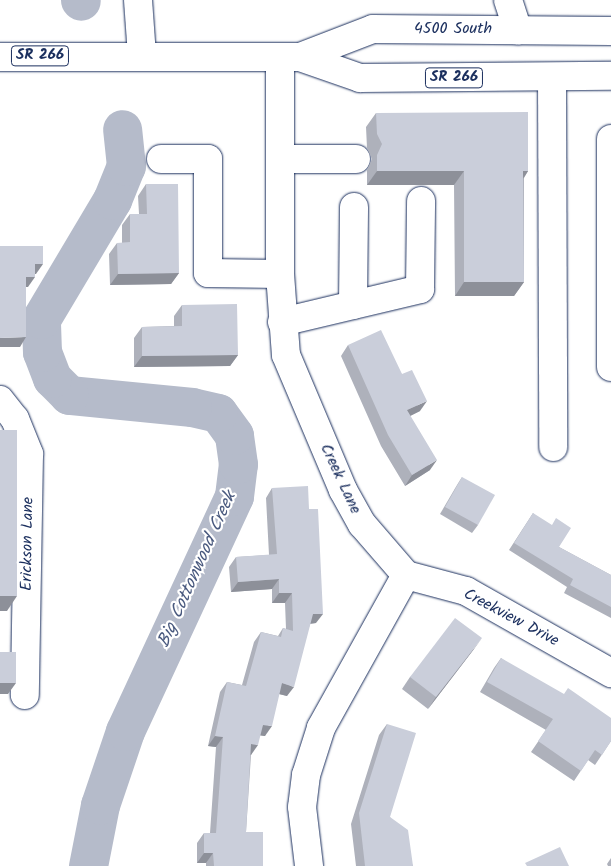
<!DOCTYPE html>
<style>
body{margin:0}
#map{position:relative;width:611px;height:866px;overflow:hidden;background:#fff;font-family:Kalam,sans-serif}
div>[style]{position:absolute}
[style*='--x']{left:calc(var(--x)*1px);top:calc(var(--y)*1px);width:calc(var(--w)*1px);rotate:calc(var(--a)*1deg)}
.river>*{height:39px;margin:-19.5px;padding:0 19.5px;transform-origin:19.5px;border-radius:19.5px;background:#b5bbca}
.roads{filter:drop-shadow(0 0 1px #1b2f5e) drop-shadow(0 0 1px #1b2f5e)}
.minor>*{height:28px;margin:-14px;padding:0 14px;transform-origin:14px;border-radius:14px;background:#fff}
.major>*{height:28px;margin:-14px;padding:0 14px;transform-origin:14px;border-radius:14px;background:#fff}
.wall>*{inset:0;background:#aeb1bb}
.shaded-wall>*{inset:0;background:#8d9099}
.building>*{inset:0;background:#caceda}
span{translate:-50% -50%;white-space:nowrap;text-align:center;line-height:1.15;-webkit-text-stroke:4.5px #fff;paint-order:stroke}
.shield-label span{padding:1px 4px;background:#fff;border:1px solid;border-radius:4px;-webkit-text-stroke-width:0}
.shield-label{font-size:15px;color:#1b2f5e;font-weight:700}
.street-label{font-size:16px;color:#1b2f5e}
.water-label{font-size:18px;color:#49597e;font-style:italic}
</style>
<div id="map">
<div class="river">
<i style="--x:80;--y:0;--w:1;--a:45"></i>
<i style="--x:88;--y:866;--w:62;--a:-78.9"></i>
<i style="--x:100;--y:805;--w:78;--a:-71.3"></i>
<i style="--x:125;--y:731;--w:259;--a:-65.1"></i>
<i style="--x:234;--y:496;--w:32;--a:-83"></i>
<i style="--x:238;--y:464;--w:29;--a:-98"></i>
<i style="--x:234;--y:435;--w:27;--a:-126"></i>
<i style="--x:218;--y:413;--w:27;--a:-167"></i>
<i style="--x:192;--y:407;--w:124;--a:-174.4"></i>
<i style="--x:69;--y:395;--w:24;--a:-135"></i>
<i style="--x:52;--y:378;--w:28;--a:-111"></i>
<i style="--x:42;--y:352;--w:33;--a:-92"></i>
<i style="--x:41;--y:319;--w:139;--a:-59.2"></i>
<i style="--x:112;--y:200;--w:37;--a:-68"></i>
<i style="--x:126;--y:166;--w:37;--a:-96"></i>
</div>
<div class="roads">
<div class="minor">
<i style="--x:138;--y:0;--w:56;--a:85.9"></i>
<i style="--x:508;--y:0;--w:32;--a:72"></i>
<i style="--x:280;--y:57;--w:217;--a:90"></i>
<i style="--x:280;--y:274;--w:81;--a:85.8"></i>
<i style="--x:286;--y:355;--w:147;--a:67.1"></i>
<i style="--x:343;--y:490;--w:39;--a:61"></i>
<i style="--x:362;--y:524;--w:67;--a:49.2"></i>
<i style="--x:406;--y:575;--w:175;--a:119.1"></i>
<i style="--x:321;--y:728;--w:49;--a:107.7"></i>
<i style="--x:306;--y:775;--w:32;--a:97"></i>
<i style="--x:302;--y:807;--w:59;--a:83.2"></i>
<i style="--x:552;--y:77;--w:370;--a:89.8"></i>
<i style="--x:611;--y:139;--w:228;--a:90"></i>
<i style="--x:161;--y:159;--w:47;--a:0"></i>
<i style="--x:208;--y:159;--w:114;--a:90"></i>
<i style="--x:208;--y:273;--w:72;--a:0.8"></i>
<i style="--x:280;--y:159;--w:76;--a:0"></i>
<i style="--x:353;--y:305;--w:98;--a:-89.4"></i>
<i style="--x:282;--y:322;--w:142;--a:-13.4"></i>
<i style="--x:420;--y:289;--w:88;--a:-89.3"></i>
<i style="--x:0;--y:400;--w:24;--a:52"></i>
<i style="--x:15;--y:419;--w:38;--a:68"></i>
<i style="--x:29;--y:454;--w:241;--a:91"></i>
<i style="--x:406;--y:575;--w:62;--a:14.9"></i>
<i style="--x:466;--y:591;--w:167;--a:29.5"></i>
</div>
<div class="major">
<i style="--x:0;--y:57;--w:300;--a:0"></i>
<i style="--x:300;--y:57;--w:64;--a:19.3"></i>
<i style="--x:360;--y:78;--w:251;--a:-0.5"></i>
<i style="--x:300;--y:57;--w:78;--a:-21"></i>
<i style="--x:373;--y:29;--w:238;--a:0.5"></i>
</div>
</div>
<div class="wall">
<i style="clip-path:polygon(376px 113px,528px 171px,524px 178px,524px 282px,514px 296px,455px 296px,454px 185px,367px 185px,367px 170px,372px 159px,367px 148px,366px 127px)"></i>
<i style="clip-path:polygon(146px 184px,179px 273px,171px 284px,110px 285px,109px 254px,117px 243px,122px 243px,122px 225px,130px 214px,139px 214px,138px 196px)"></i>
<i style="clip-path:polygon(182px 305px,238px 355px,230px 366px,134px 367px,134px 338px,142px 327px,174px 326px,174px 316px)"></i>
<i style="clip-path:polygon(348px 345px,402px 374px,420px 411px,410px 416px,430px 470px,405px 486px,381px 446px,341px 356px)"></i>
<i style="clip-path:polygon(462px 477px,478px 525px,472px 533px,440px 514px,457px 485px)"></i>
<i style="clip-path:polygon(272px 488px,316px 623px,310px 624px,287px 696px,279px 694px,265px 736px,260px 735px,251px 755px,246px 832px,263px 866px,206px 866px,206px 863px,197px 863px,197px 843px,204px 833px,210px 833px,216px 747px,208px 746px,220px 692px,227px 682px,242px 685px,254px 642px,261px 632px,278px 636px,283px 628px,286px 629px,285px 603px,272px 603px,272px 589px,231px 592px,229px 567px,236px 557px,269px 555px,266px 498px)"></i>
<i style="clip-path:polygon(533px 513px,559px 547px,611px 575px,611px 618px,564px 593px,567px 587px,509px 550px)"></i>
<i style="clip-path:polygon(474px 649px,428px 709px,402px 689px,410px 677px)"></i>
<i style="clip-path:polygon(501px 658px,611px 741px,595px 765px,588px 760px,574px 781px,531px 752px,546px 730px,480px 692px,494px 668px)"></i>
<i style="clip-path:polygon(387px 724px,390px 817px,413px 866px,356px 866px,351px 824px,379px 735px)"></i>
<i style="clip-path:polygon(611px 858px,611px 866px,608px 866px,607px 864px)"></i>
</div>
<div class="shaded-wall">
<i style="clip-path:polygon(377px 171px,464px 171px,454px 185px,367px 185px)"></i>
<i style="clip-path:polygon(523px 171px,528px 171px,519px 185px)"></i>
<i style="clip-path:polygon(35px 264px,43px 264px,36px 274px,28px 274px)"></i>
<i style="clip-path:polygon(179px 273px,171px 284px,110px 285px,118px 274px)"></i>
<i style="clip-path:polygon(26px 277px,35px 277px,28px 287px,19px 287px)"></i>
<i style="clip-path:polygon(464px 282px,524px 282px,514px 296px,455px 296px)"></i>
<i style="clip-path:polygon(26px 337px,20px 347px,0 347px,0 338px)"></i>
<i style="clip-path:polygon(238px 355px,230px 366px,134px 367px,142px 356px)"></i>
<i style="clip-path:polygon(427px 401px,420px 411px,400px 421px,407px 410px)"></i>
<i style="clip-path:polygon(437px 460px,430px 470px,405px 486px,412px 475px)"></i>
<i style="clip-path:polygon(279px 579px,272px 589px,231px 592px,238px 582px)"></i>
<i style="clip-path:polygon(279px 593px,292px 593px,285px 603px,272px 603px)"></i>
<i style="clip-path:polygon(0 596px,17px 596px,7px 611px,0 611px)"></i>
<i style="clip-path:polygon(313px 614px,323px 614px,316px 623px,306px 624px)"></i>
<i style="clip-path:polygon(482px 638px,474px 649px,428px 709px,436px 697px)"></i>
<i style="clip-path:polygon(0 683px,16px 683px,8px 694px,0 694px)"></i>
<i style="clip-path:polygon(282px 683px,294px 687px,287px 696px,275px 693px)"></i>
<i style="clip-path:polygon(263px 725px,272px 726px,265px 736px,256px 735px)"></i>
<i style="clip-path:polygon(215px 736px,223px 737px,216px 747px,208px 746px)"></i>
<i style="clip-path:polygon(251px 744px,258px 745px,251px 755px,244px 754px)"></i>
<i style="clip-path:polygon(204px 853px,213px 853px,206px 863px,197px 863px)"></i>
</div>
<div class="building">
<i style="clip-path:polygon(528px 112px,528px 171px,523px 171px,524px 282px,464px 282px,464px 171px,377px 171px,377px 155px,382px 144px,377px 134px,376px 113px)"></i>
<i style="clip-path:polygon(146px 184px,178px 184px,179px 273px,118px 274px,117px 243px,130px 242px,130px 214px,147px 214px)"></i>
<i style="clip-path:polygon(0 246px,43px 246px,43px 264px,35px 264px,35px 277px,26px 277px,26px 337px,0 338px)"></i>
<i style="clip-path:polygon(237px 304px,238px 355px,142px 356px,142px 327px,182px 326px,182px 305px)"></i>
<i style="clip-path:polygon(381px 330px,402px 374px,412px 370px,427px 401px,407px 410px,437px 460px,412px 475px,388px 435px,348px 345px)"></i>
<i style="clip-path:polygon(0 430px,17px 430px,17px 596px,0 596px)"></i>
<i style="clip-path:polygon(462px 477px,495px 495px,478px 525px,445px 507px)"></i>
<i style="clip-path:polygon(308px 486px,309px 509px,318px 509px,323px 614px,313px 614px,294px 687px,282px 683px,272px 726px,263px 725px,258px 745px,251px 744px,246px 832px,263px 832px,263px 866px,214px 866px,213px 853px,204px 853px,204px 833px,216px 833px,223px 737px,215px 736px,227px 682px,246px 686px,261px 632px,281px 637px,283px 628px,293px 631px,292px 593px,279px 593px,279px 579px,238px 582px,236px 557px,277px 554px,272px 488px)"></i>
<i style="clip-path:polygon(533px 513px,552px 525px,556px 518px,571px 528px,559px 547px,611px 575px,611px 607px,570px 585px,573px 579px,514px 543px)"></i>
<i style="clip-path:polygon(455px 618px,482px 638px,436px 697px,410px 677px)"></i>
<i style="clip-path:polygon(0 652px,16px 652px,16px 683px,0 683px)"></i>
<i style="clip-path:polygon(501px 658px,564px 694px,568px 688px,611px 718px,611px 741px,602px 755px,595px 750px,581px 771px,538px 741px,553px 719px,487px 682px)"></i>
<i style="clip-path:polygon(387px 724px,416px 733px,390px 817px,408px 830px,413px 866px,365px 866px,359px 813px)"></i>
<i style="clip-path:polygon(560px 847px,569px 866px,527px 866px,525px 863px)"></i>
</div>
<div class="shield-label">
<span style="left:40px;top:56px">SR 266</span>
<span style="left:454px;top:78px">SR 266</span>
</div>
<div class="street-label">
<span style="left:453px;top:29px">4500 South</span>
<span style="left:340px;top:479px;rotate:65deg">Creek Lane</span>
<span style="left:28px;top:544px;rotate:-89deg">Erickson Lane</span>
<span style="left:511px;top:618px;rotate:28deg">Creekview Drive</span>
</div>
<div class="water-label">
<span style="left:198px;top:570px;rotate:-66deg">Big Cottonwood Creek</span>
</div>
</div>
